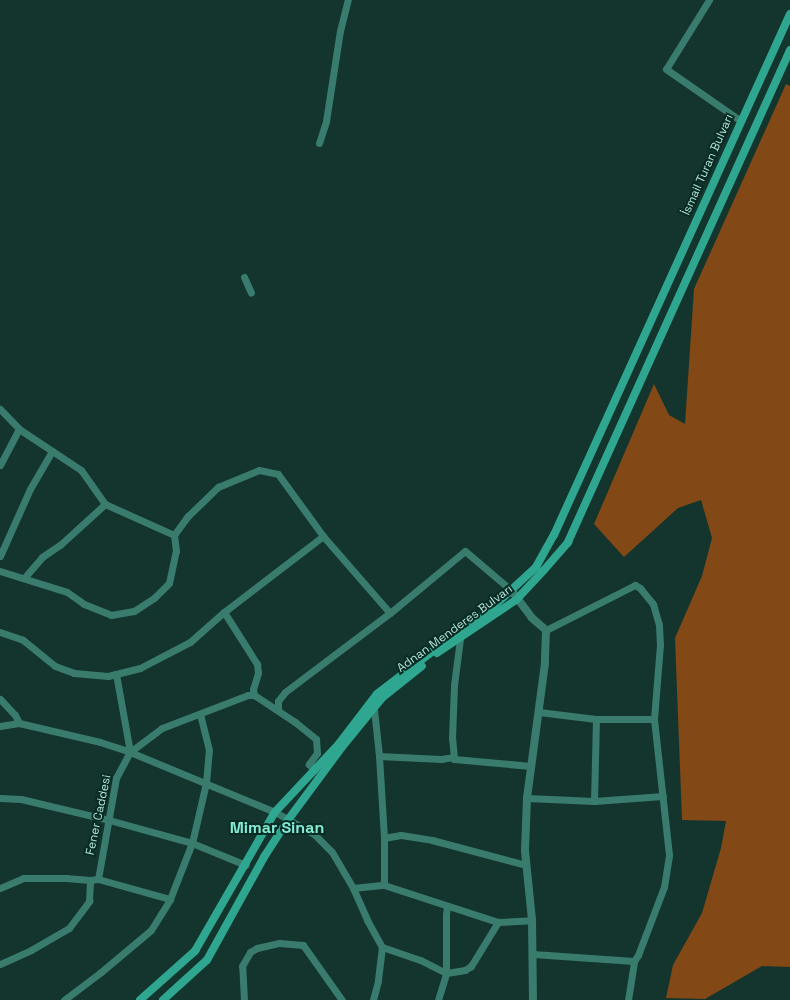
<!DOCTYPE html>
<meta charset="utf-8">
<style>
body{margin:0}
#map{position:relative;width:790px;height:1000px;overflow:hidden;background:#13352e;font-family:"Space Grotesk",sans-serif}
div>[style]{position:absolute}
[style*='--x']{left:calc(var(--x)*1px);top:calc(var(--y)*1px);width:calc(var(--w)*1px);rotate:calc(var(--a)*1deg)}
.forest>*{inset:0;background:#824815}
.minor>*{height:7px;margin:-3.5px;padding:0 3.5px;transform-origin:3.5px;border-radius:3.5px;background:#397b6d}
.tertiary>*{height:8px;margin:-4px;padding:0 4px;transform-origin:4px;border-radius:4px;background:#397b6d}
.secondary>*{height:8px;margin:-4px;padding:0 4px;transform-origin:4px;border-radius:4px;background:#2fa790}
span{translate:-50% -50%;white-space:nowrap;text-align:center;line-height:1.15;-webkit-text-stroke:4px #082b24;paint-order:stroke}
.street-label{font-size:12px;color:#b3e2d6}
.district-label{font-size:16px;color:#84ebd4;font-weight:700}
</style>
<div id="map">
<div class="forest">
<i style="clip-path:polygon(786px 84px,790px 86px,790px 967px,762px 966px,705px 999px,666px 998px,673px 965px,702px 913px,721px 848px,726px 821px,682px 820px,675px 638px,702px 576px,712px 538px,701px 500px,678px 508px,624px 557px,594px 524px,654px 384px,669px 415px,685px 424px,694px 289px)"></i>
</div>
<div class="minor">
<i style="--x:709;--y:0;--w:81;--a:121.9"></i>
<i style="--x:666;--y:69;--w:91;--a:34.7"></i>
<i style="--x:319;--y:143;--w:23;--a:-72"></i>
<i style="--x:326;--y:121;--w:91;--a:-81.2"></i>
<i style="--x:340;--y:31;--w:32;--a:-76"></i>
<i style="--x:244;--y:277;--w:17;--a:66"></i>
<i style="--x:0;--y:409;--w:28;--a:46"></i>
<i style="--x:19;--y:429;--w:74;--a:33.5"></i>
<i style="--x:81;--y:470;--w:42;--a:54.8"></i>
<i style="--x:105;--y:504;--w:76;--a:24.2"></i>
<i style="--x:0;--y:465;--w:41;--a:-62.2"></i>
<i style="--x:0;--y:556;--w:73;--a:-65.9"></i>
<i style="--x:30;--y:489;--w:44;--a:-59.9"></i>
<i style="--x:0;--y:571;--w:70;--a:17.4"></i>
<i style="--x:67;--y:592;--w:21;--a:35"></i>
<i style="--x:84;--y:604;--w:29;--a:22"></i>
<i style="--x:111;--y:615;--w:23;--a:-10"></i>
<i style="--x:134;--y:611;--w:24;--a:-33"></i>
<i style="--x:154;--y:598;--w:21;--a:-45"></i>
<i style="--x:169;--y:583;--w:33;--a:-78"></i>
<i style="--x:176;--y:551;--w:16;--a:-97"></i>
<i style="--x:174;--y:535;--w:24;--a:-54"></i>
<i style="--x:188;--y:516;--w:42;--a:-44"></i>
<i style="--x:218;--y:487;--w:44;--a:-22.5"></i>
<i style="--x:259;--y:470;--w:19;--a:12"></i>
<i style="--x:278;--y:474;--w:77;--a:54"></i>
<i style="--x:323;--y:536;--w:102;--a:49"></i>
<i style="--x:24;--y:578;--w:28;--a:-49"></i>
<i style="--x:42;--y:557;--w:22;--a:-34"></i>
<i style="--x:60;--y:545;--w:61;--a:-42.3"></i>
<i style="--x:224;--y:612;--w:125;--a:-37.5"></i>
<i style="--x:0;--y:632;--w:24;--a:19"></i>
<i style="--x:23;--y:640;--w:41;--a:39.1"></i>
<i style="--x:55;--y:666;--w:20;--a:20"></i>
<i style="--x:74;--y:673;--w:34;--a:5"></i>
<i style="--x:108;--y:676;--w:33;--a:-14"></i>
<i style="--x:140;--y:668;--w:56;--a:-27.5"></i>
<i style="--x:190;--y:642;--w:45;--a:-41.4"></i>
<i style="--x:224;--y:612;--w:62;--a:57.6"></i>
<i style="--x:257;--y:664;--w:9;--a:84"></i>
<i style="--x:258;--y:673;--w:17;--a:107"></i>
<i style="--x:253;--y:689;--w:6;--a:81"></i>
<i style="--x:116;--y:674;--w:79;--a:79.8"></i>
<i style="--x:0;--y:699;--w:22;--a:47"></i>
<i style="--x:15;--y:715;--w:9;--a:63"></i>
<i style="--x:278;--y:709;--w:8;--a:-90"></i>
<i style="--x:278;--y:701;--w:11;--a:-52"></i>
<i style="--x:285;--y:692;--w:131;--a:-37"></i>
<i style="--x:390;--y:613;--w:97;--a:-39.6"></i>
<i style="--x:465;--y:551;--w:60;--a:40.3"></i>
<i style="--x:374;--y:709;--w:47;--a:83.9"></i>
<i style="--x:379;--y:756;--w:82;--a:86.5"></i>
<i style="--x:384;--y:838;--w:47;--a:90"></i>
<i style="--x:539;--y:712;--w:57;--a:7"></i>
<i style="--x:596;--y:719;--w:58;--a:0"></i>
<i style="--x:654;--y:719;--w:74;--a:-85.4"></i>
<i style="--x:660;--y:645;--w:20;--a:-93"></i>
<i style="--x:659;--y:625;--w:22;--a:-106"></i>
<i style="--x:653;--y:604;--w:21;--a:-129"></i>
<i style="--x:640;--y:588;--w:6;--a:-149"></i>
<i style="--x:635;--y:585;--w:100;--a:153.2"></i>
<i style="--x:0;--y:726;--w:19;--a:-9"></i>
<i style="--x:19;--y:723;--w:83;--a:13.2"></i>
<i style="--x:100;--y:742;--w:32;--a:18"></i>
<i style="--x:130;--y:752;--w:157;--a:22.5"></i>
<i style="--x:275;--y:812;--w:45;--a:29.4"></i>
<i style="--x:314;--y:834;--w:25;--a:45"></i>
<i style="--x:332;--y:852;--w:42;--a:59.7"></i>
<i style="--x:353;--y:888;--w:31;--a:-6"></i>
<i style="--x:384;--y:885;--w:120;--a:18"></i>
<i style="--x:498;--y:922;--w:52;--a:121.5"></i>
<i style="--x:471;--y:966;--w:7;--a:146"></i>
<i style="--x:465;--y:970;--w:19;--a:171"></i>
<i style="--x:446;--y:973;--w:29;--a:-153"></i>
<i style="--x:420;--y:960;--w:40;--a:-161.1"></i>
<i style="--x:379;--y:756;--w:62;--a:2.8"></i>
<i style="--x:441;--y:759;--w:12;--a:-9"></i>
<i style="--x:453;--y:757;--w:2;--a:63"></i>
<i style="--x:454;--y:759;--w:21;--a:-95"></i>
<i style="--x:452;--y:738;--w:53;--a:-87.8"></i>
<i style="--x:454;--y:685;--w:46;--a:-82.6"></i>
<i style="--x:454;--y:759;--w:77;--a:5.2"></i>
<i style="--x:0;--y:798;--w:21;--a:3"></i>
<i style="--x:21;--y:799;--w:90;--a:13.4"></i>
<i style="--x:109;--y:820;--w:86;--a:15.5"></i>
<i style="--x:192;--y:843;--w:58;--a:22.2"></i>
<i style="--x:527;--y:798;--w:67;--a:2.6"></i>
<i style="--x:594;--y:801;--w:69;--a:-4.1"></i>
<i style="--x:594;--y:801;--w:82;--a:-88.6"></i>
<i style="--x:384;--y:838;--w:17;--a:-10"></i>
<i style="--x:401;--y:835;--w:31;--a:9"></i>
<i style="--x:432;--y:840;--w:97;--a:14.9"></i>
<i style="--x:98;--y:879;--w:75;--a:15.5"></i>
<i style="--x:0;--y:888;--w:25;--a:-23"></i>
<i style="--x:23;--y:878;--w:43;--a:0"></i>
<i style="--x:66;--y:878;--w:24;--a:5"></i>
<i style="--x:353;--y:888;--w:35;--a:66"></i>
<i style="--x:367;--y:920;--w:31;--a:61"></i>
<i style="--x:382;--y:947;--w:34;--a:97"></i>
<i style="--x:378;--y:981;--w:20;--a:105"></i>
<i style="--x:498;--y:922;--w:34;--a:-3"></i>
<i style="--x:533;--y:954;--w:101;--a:4"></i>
<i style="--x:0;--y:964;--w:34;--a:-24"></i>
<i style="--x:31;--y:950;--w:44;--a:-30.1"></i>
<i style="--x:69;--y:928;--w:34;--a:-53"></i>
<i style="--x:89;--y:901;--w:21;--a:-87"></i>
<i style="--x:90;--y:880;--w:8;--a:-7"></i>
<i style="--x:98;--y:879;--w:103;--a:-79.9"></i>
<i style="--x:116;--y:778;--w:30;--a:-62"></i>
<i style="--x:130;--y:752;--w:40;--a:-37"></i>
<i style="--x:162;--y:728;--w:92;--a:-21"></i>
<i style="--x:248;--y:695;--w:6;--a:0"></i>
<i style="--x:254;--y:695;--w:49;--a:33.4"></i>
<i style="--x:295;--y:722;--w:27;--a:39"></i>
<i style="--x:316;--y:739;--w:14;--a:86"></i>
<i style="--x:317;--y:753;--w:14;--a:126"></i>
<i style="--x:309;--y:764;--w:8;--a:50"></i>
<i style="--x:64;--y:1000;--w:46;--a:-37.1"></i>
<i style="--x:101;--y:972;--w:65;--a:-40"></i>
<i style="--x:151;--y:930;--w:36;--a:-58"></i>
<i style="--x:170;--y:899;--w:60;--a:-68.6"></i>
<i style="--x:192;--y:843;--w:62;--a:-76.9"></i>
<i style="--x:206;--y:783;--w:33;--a:-85"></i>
<i style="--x:209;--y:750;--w:37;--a:-104"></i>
<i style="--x:244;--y:1000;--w:34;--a:-93"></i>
<i style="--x:242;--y:966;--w:16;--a:-60"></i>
<i style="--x:250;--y:952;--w:8;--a:-30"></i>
<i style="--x:257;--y:948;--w:23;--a:-13"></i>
<i style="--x:279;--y:943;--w:24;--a:5"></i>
<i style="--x:303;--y:945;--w:67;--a:54.7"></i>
<i style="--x:438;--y:1000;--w:28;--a:-73"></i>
<i style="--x:446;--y:973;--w:58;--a:-90"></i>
<i style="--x:446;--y:915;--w:9;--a:-84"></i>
<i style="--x:628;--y:1000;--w:39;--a:-81"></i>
<i style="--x:634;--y:961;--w:7;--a:-56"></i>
<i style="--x:638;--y:955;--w:73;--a:-69.1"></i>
<i style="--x:664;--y:887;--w:32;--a:-81"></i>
<i style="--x:669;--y:855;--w:137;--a:-96.3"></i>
</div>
<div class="tertiary">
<i style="--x:511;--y:590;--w:35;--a:53"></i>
<i style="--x:532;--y:618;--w:18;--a:41"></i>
<i style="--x:546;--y:630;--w:33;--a:92"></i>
<i style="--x:545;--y:663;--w:136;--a:97.6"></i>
<i style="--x:527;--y:798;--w:53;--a:92.2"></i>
<i style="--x:525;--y:851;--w:69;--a:84.2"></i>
<i style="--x:532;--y:920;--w:80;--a:89.3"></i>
</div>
<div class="secondary">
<i style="--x:437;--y:653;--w:95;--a:-33.9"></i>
<i style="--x:516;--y:600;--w:41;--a:-47"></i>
<i style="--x:544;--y:570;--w:37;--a:-49"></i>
<i style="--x:568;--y:542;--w:540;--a:-65.71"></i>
<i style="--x:140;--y:1000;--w:74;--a:-41.7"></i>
<i style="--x:195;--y:951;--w:160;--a:-60.1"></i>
<i style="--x:275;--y:812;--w:92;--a:-46.8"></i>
<i style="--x:338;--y:745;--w:64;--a:-52.6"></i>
<i style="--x:377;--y:694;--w:71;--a:-37.5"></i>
<i style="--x:433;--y:651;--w:74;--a:-36.3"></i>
<i style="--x:493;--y:607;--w:59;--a:-42.9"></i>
<i style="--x:536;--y:567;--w:37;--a:-61"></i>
<i style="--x:554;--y:535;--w:572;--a:-65.63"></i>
<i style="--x:163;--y:1000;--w:59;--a:-42.3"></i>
<i style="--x:207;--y:960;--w:118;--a:-61"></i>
<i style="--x:264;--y:857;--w:44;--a:-57"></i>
<i style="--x:288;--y:820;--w:91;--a:-53.5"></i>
<i style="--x:342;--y:747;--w:63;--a:-50.8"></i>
<i style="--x:382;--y:698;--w:51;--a:-38.7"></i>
</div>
<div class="street-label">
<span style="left:708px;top:165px;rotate:-66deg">İsmail Turan Bulvarı</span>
<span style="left:455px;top:629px;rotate:-36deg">Adnan Menderes Bulvarı</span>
<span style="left:99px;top:815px;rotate:-78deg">Fener Caddesi</span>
</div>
<div class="district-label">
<span style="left:277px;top:828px">Mimar Sinan</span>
</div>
</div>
